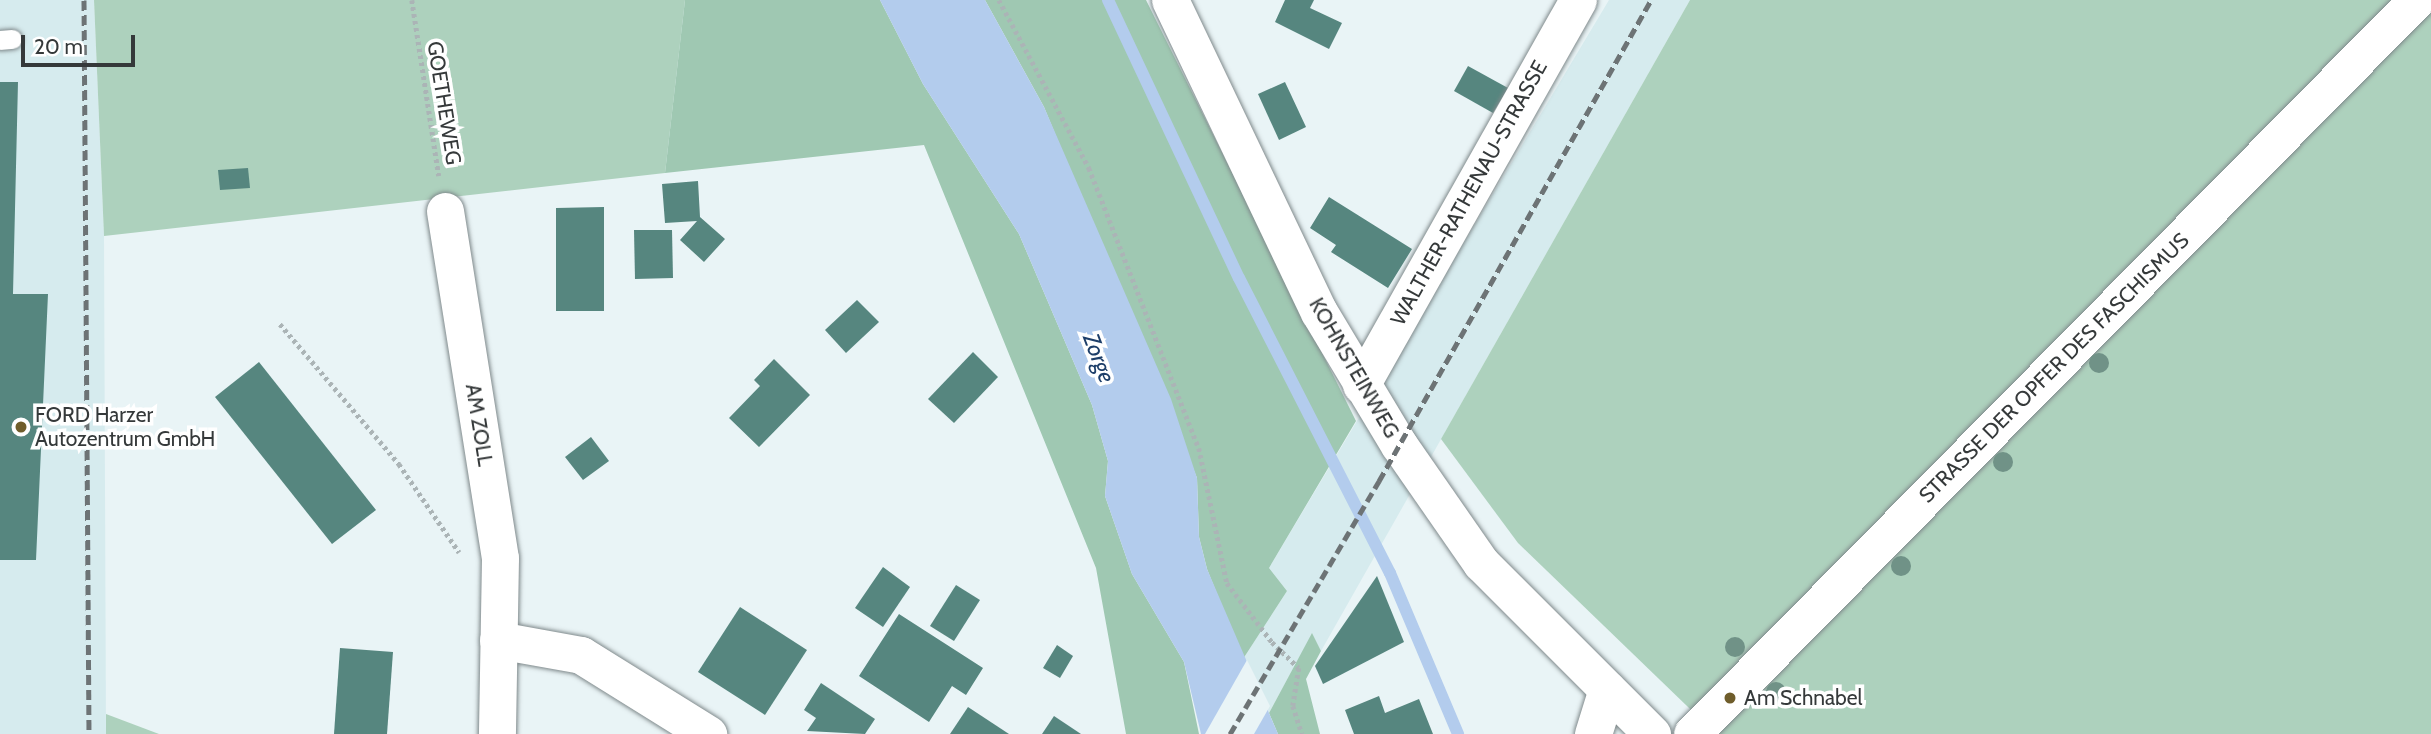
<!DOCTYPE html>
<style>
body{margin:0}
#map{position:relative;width:2431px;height:734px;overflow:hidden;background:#e9f4f6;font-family:Cabin,sans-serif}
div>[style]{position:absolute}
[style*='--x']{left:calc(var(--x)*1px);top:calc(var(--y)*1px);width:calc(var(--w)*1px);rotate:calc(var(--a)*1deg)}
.built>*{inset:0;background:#d6ebee}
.green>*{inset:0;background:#add1bd}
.forest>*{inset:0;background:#9fc8b2}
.water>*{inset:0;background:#b3cced}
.pier>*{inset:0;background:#e9f4f6}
.stream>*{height:12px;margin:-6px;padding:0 6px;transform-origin:6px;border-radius:6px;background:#b3cced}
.building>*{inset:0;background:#56867f}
.path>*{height:4.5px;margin-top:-2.25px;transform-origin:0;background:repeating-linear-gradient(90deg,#abb4b6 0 3.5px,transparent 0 7px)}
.roads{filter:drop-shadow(0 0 2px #808a8c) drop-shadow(0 0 2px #808a8c)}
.lane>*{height:19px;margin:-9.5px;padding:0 9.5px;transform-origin:9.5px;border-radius:9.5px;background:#fff}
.street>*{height:37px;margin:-18.5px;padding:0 18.5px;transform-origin:18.5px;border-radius:18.5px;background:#fff}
.rail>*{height:5px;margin-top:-2.5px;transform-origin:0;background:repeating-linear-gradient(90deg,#6d7375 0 10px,transparent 0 15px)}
.trees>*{width:20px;height:20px;margin:-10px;border-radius:50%;background:#709287}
.dots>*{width:19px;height:19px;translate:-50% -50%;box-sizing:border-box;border:4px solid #fff;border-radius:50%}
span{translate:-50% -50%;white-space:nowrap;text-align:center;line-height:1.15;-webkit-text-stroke:7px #fff;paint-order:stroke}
.street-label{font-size:21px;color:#35393a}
.poi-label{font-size:21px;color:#35393a}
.left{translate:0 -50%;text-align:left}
.water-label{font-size:23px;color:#1d3e69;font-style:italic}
.scale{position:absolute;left:21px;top:35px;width:114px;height:32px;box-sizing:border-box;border:4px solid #35393a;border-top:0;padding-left:9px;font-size:21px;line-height:24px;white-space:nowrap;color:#35393a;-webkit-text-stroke:5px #fff;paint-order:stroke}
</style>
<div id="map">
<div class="built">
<i style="clip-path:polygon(0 0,94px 0,104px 236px,106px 734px,0 734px)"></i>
<i style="clip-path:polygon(1609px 0,1690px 0,1321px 651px,1312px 634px,1269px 713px,1243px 659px,1287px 591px,1269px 568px)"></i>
</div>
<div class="green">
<i style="clip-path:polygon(94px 0,685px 0,665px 173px,104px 236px)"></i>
<i style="clip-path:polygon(1690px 0,2431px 0,2431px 734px,1716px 734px,1518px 543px,1441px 439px)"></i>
<i style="clip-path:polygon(106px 714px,159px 734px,106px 734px)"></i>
</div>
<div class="forest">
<i style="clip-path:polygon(685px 0,880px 0,923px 84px,1019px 234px,1092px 405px,1108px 461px,1105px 496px,1132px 574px,1184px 662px,1199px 734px,1126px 734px,1096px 568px,924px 145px,665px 173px)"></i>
<i style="clip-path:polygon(985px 0,1146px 0,1356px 421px,1269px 568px,1287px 591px,1243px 659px,1207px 569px,1199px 537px,1197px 478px,1044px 107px)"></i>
<i style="clip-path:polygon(1312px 633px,1321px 651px,1306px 679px,1320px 734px,1278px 734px,1269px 713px)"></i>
</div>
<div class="water">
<i style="clip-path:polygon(880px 0,985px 0,1044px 107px,1171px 399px,1197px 478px,1199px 537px,1207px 569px,1278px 734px,1201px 734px,1184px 662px,1132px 574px,1105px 496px,1108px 461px,1092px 405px,1019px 234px,923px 84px)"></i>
</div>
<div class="pier">
<i style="clip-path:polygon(1247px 660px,1270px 706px,1254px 734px,1205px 734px)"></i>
</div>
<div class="stream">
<i style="--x:1108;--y:0;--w:307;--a:64.8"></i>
<i style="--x:1239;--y:278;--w:331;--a:62.9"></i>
<i style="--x:1390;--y:573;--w:175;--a:67.1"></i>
</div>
<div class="building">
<i style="clip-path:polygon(1285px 0,1314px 0,1310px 8px,1342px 23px,1329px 49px,1275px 22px)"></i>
<i style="clip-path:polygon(1468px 66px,1508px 88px,1493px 113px,1454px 91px)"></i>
<i style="clip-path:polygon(0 82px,18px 82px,13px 294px,48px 294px,36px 560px,0 560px)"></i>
<i style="clip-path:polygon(1285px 82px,1306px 127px,1279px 140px,1258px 94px)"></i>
<i style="clip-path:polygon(248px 168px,250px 188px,220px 190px,218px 170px)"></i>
<i style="clip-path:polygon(698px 181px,700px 217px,725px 239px,704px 262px,680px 240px,697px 221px,665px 223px,662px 184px)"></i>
<i style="clip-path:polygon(1329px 197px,1412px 249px,1388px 288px,1331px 252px,1336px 245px,1310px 228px)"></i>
<i style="clip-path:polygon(604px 207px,604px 311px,556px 311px,556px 208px)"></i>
<i style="clip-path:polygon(634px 230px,672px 230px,673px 278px,635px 279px)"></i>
<i style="clip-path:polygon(857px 300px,879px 322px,846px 353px,825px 330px)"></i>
<i style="clip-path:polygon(973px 352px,998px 377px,954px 423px,928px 399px)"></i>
<i style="clip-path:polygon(774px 359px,810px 395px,759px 447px,729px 418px,760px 386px,754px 380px)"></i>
<i style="clip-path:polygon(259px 362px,376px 510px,332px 544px,215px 397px)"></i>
<i style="clip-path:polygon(591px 437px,609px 461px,583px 480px,565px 457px)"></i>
<i style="clip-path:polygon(883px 567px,910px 587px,883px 627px,855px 608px)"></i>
<i style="clip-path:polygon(1377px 576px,1404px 642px,1323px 684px,1315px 666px)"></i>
<i style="clip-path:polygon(956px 585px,980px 600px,954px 641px,930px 626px)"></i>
<i style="clip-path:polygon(740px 607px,807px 650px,765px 715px,698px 672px)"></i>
<i style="clip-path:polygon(899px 614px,983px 668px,966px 695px,952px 686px,929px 722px,859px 676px)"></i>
<i style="clip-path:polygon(1057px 645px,1073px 656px,1060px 678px,1043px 668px)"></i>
<i style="clip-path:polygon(340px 648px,393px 652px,387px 734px,334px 734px)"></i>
<i style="clip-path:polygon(821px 683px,875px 719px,865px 734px,807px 731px,816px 718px,804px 710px)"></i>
<i style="clip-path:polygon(1379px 696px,1385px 713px,1419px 699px,1433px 734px,1354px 734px,1345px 710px)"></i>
<i style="clip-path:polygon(968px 707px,1009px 734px,950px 734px)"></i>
<i style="clip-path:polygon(1054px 716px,1081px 734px,1042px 734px)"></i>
</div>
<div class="path">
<i style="--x:412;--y:0;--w:178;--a:81.3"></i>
<i style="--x:999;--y:0;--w:191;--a:61.8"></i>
<i style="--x:1089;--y:168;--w:301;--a:68.6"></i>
<i style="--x:1199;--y:448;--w:138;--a:78.3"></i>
<i style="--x:1227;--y:583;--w:74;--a:52.7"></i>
<i style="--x:1272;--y:642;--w:37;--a:44"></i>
<i style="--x:1299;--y:668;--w:38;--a:99"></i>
<i style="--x:1293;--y:706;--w:29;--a:72"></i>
<i style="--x:280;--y:324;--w:184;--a:49.6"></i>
<i style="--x:399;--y:464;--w:107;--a:55.7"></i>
</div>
<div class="roads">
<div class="lane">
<i style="--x:0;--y:40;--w:12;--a:-5"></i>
</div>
<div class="street">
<i style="--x:1170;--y:0;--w:346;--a:64.5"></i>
<i style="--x:1319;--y:312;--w:155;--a:59"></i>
<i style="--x:1399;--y:445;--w:144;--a:55.2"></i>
<i style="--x:1481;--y:563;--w:242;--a:45"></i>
<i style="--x:445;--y:211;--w:351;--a:81"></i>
<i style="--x:500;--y:558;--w:176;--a:91"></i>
<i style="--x:1361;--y:385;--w:442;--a:-60.6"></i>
<i style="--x:498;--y:640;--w:84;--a:10.2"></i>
<i style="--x:581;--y:655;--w:150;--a:31.9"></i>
<i style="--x:1593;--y:734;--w:47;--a:-72.7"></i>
<i style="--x:1692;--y:734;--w:1031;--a:-45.39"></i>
</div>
</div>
<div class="rail">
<i style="--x:84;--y:0;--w:734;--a:89.61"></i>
<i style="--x:1230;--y:734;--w:294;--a:-59.5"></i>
<i style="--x:1379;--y:481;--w:553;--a:-60.51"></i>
</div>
<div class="trees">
<i style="left:2099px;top:363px"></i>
<i style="left:2003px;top:462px"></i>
<i style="left:1901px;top:566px"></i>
<i style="left:1735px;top:647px"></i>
<i style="left:1776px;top:692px"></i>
</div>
<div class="dots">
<i style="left:21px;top:427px;background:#6f5d2b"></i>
<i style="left:1730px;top:698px;background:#6f5d2b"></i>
</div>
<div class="street-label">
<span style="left:444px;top:103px;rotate:81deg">GOETHEWEG</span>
<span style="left:1469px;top:193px;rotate:-61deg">WALTHER-RATHENAU-STRASSE</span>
<span style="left:1354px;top:368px;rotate:60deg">KOHNSTEINWEG</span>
<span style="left:2054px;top:368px;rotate:-45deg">STRASSE DER OPFER DES FASCHISMUS</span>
<span style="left:479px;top:425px;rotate:81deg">AM ZOLL</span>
</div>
<div class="poi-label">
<span class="left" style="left:35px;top:427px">FORD Harzer<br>Autozentrum GmbH</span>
<span class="left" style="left:1744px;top:698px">Am Schnabel</span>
</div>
<div class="water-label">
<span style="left:1099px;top:358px;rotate:69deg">Zorge</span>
</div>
<div class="scale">20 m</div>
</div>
